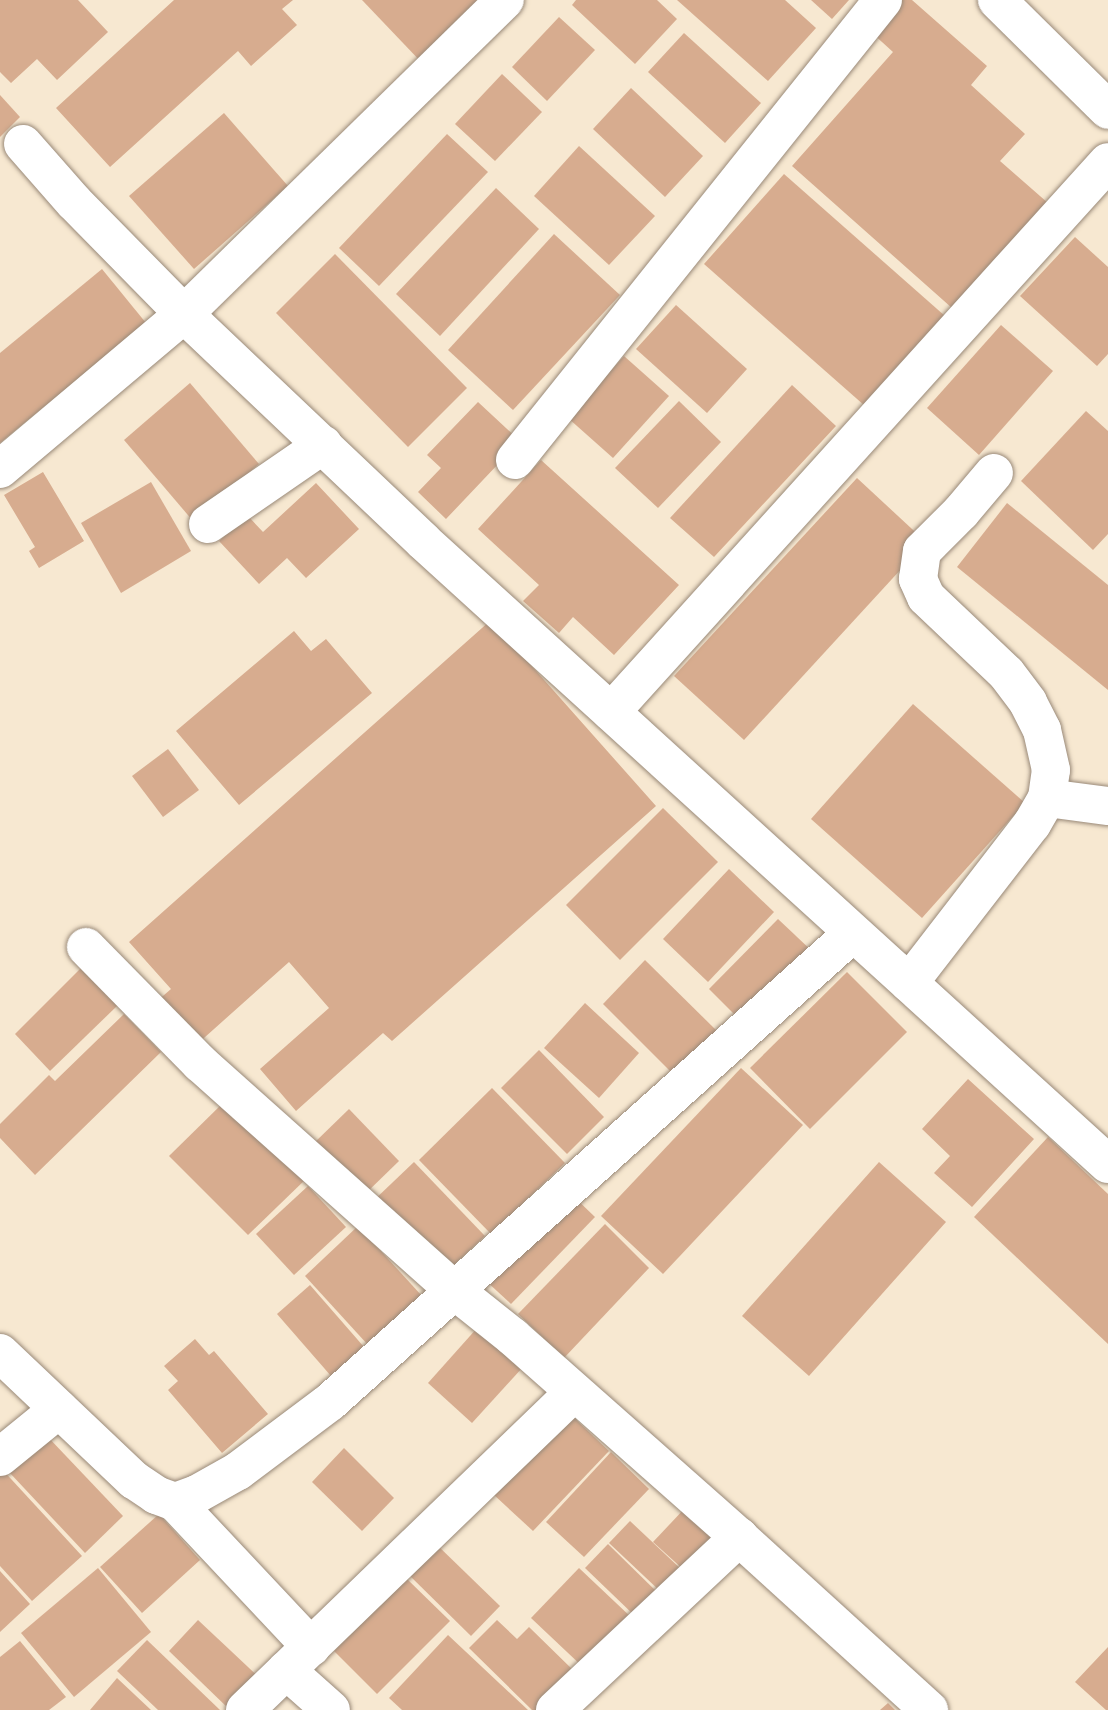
<!DOCTYPE html>
<style>
body{margin:0}
#map{position:relative;width:1108px;height:1710px;overflow:hidden;background:#f7e8d1;font-family:Kalam,sans-serif}
div>[style]{position:absolute}
[style*='--x']{left:calc(var(--x)*1px);top:calc(var(--y)*1px);width:calc(var(--w)*1px);rotate:calc(var(--a)*1deg)}
.building>*{inset:0;background:#d7ac8f}
.roads{filter:drop-shadow(0 0 2px #998978) drop-shadow(0 0 2px #998978)}
.minor>*{height:38px;margin:-19px;padding:0 19px;transform-origin:19px;border-radius:19px;background:#fff}
span{translate:-50% -50%;white-space:nowrap;text-align:center;line-height:1.15;-webkit-text-stroke:6px #fcf5e5;paint-order:stroke}
</style>
<div id="map">
<div class="building">
<i style="clip-path:polygon(0 0,78px 0,108px 32px,57px 80px,37px 59px,11px 83px,0 72px)"></i>
<i style="clip-path:polygon(174px 0,293px 0,282px 9px,297px 25px,251px 66px,238px 51px,110px 167px,56px 108px)"></i>
<i style="clip-path:polygon(362px 0,490px 0,423px 64px)"></i>
<i style="clip-path:polygon(576px 0,657px 0,677px 19px,635px 64px,572px 5px)"></i>
<i style="clip-path:polygon(677px 0,785px 0,816px 28px,768px 81px)"></i>
<i style="clip-path:polygon(811px 0,849px 0,832px 19px)"></i>
<i style="clip-path:polygon(900px 0,912px 0,987px 66px,971px 85px,1025px 134px,1000px 161px,1048px 203px,952px 308px,792px 166px,893px 52px,871px 32px)"></i>
<i style="clip-path:polygon(559px 17px,595px 50px,547px 101px,512px 67px)"></i>
<i style="clip-path:polygon(684px 33px,761px 103px,725px 143px,648px 72px)"></i>
<i style="clip-path:polygon(502px 74px,542px 112px,495px 161px,455px 124px)"></i>
<i style="clip-path:polygon(631px 88px,703px 156px,665px 197px,593px 129px)"></i>
<i style="clip-path:polygon(0 95px,20px 117px,0 137px)"></i>
<i style="clip-path:polygon(224px 113px,288px 186px,194px 269px,129px 196px)"></i>
<i style="clip-path:polygon(447px 134px,488px 172px,379px 286px,339px 248px)"></i>
<i style="clip-path:polygon(579px 146px,655px 216px,609px 265px,534px 196px)"></i>
<i style="clip-path:polygon(784px 174px,945px 316px,865px 406px,704px 264px)"></i>
<i style="clip-path:polygon(496px 188px,539px 229px,440px 336px,396px 294px)"></i>
<i style="clip-path:polygon(554px 234px,620px 295px,513px 410px,448px 350px)"></i>
<i style="clip-path:polygon(1075px 237px,1108px 267px,1108px 354px,1097px 366px,1020px 296px)"></i>
<i style="clip-path:polygon(335px 254px,467px 388px,408px 447px,276px 313px)"></i>
<i style="clip-path:polygon(102px 269px,146px 323px,0 443px,0 353px)"></i>
<i style="clip-path:polygon(676px 305px,747px 369px,707px 413px,636px 349px)"></i>
<i style="clip-path:polygon(1001px 325px,1053px 371px,979px 455px,927px 408px)"></i>
<i style="clip-path:polygon(624px 356px,669px 396px,613px 458px,568px 418px)"></i>
<i style="clip-path:polygon(190px 383px,259px 464px,193px 521px,124px 440px)"></i>
<i style="clip-path:polygon(792px 385px,836px 426px,714px 557px,670px 518px)"></i>
<i style="clip-path:polygon(679px 401px,721px 442px,658px 508px,615px 468px)"></i>
<i style="clip-path:polygon(478px 402px,520px 441px,446px 519px,418px 492px,441px 468px,427px 455px)"></i>
<i style="clip-path:polygon(1086px 411px,1108px 431px,1108px 534px,1093px 550px,1021px 481px)"></i>
<i style="clip-path:polygon(541px 460px,679px 585px,614px 655px,573px 617px,559px 633px,523px 601px,539px 585px,478px 529px)"></i>
<i style="clip-path:polygon(43px 472px,84px 541px,39px 568px,29px 551px,35px 547px,4px 495px)"></i>
<i style="clip-path:polygon(857px 478px,926px 542px,744px 740px,674px 676px)"></i>
<i style="clip-path:polygon(151px 482px,191px 551px,121px 593px,81px 523px)"></i>
<i style="clip-path:polygon(316px 483px,359px 529px,306px 578px,287px 558px,259px 584px,219px 541px,247px 515px,263px 532px)"></i>
<i style="clip-path:polygon(1007px 503px,1108px 585px,1108px 690px,957px 567px)"></i>
<i style="clip-path:polygon(491px 620px,656px 806px,392px 1041px,383px 1033px,296px 1111px,260px 1069px,329px 1008px,289px 962px,195px 1046px,156px 1002px,171px 989px,129px 942px)"></i>
<i style="clip-path:polygon(294px 631px,311px 651px,326px 639px,372px 693px,239px 805px,176px 731px)"></i>
<i style="clip-path:polygon(913px 704px,1025px 803px,922px 918px,811px 819px)"></i>
<i style="clip-path:polygon(168px 749px,199px 790px,163px 817px,132px 776px)"></i>
<i style="clip-path:polygon(663px 808px,718px 862px,620px 960px,566px 905px)"></i>
<i style="clip-path:polygon(729px 869px,774px 912px,708px 982px,663px 939px)"></i>
<i style="clip-path:polygon(778px 919px,813px 952px,743px 1023px,709px 989px)"></i>
<i style="clip-path:polygon(645px 960px,718px 1032px,675px 1076px,603px 1004px)"></i>
<i style="clip-path:polygon(81px 968px,118px 1005px,50px 1071px,15px 1034px)"></i>
<i style="clip-path:polygon(847px 972px,907px 1032px,810px 1129px,750px 1068px)"></i>
<i style="clip-path:polygon(585px 1003px,639px 1053px,599px 1098px,544px 1048px)"></i>
<i style="clip-path:polygon(124px 1014px,161px 1052px,35px 1175px,0 1138px,0 1124px,49px 1075px,55px 1081px)"></i>
<i style="clip-path:polygon(539px 1050px,604px 1117px,567px 1154px,501px 1088px)"></i>
<i style="clip-path:polygon(741px 1068px,803px 1125px,663px 1274px,601px 1216px)"></i>
<i style="clip-path:polygon(968px 1079px,1034px 1139px,972px 1207px,934px 1173px,950px 1156px,922px 1129px)"></i>
<i style="clip-path:polygon(492px 1088px,565px 1163px,491px 1234px,419px 1160px)"></i>
<i style="clip-path:polygon(225px 1101px,308px 1177px,248px 1235px,169px 1156px)"></i>
<i style="clip-path:polygon(349px 1109px,399px 1161px,362px 1197px,312px 1145px)"></i>
<i style="clip-path:polygon(1048px 1137px,1108px 1194px,1108px 1344px,974px 1217px)"></i>
<i style="clip-path:polygon(414px 1162px,485px 1236px,441px 1277px,371px 1203px)"></i>
<i style="clip-path:polygon(879px 1162px,946px 1222px,809px 1376px,742px 1316px)"></i>
<i style="clip-path:polygon(308px 1186px,346px 1227px,294px 1275px,256px 1234px)"></i>
<i style="clip-path:polygon(570px 1193px,595px 1217px,511px 1304px,485px 1280px)"></i>
<i style="clip-path:polygon(605px 1224px,649px 1268px,564px 1358px,518px 1314px)"></i>
<i style="clip-path:polygon(358px 1226px,422px 1296px,368px 1345px,305px 1276px)"></i>
<i style="clip-path:polygon(310px 1285px,364px 1347px,331px 1376px,277px 1314px)"></i>
<i style="clip-path:polygon(478px 1327px,523px 1367px,472px 1423px,428px 1383px)"></i>
<i style="clip-path:polygon(195px 1339px,209px 1355px,214px 1351px,268px 1414px,222px 1453px,168px 1390px,178px 1381px,164px 1366px)"></i>
<i style="clip-path:polygon(569px 1413px,609px 1451px,533px 1531px,493px 1494px)"></i>
<i style="clip-path:polygon(47px 1436px,123px 1516px,85px 1553px,9px 1472px)"></i>
<i style="clip-path:polygon(344px 1448px,394px 1498px,362px 1531px,312px 1482px)"></i>
<i style="clip-path:polygon(611px 1452px,649px 1489px,584px 1557px,546px 1522px)"></i>
<i style="clip-path:polygon(0 1467px,82px 1556px,32px 1601px,0 1566px)"></i>
<i style="clip-path:polygon(686px 1507px,717px 1536px,685px 1571px,653px 1542px)"></i>
<i style="clip-path:polygon(159px 1514px,200px 1560px,142px 1613px,100px 1567px)"></i>
<i style="clip-path:polygon(630px 1521px,682px 1570px,661px 1592px,609px 1543px)"></i>
<i style="clip-path:polygon(435px 1543px,500px 1606px,471px 1636px,407px 1573px)"></i>
<i style="clip-path:polygon(608px 1544px,659px 1594px,636px 1617px,585px 1568px)"></i>
<i style="clip-path:polygon(98px 1568px,151px 1632px,74px 1697px,21px 1633px)"></i>
<i style="clip-path:polygon(579px 1568px,633px 1619px,585px 1669px,531px 1618px)"></i>
<i style="clip-path:polygon(0 1571px,30px 1604px,0 1632px)"></i>
<i style="clip-path:polygon(406px 1578px,450px 1621px,377px 1694px,334px 1651px)"></i>
<i style="clip-path:polygon(198px 1620px,263px 1681px,230px 1710px,169px 1651px)"></i>
<i style="clip-path:polygon(497px 1620px,517px 1639px,529px 1627px,574px 1671px,537px 1710px,532px 1710px,469px 1648px)"></i>
<i style="clip-path:polygon(448px 1635px,528px 1710px,402px 1710px,389px 1698px)"></i>
<i style="clip-path:polygon(147px 1640px,220px 1710px,158px 1710px,117px 1671px)"></i>
<i style="clip-path:polygon(20px 1641px,66px 1697px,49px 1710px,0 1710px,0 1657px)"></i>
<i style="clip-path:polygon(1108px 1647px,1108px 1710px,1106px 1710px,1075px 1682px)"></i>
<i style="clip-path:polygon(117px 1678px,151px 1710px,90px 1710px)"></i>
<i style="clip-path:polygon(888px 1703px,895px 1710px,880px 1710px)"></i>
</div>
<div class="roads">
<div class="minor">
<i style="--x:997;--y:0;--w:156;--a:44.7"></i>
<i style="--x:23;--y:144;--w:77;--a:48.7"></i>
<i style="--x:74;--y:202;--w:157;--a:45.5"></i>
<i style="--x:184;--y:314;--w:330;--a:43.5"></i>
<i style="--x:423;--y:541;--w:926;--a:42.29"></i>
<i style="--x:515;--y:460;--w:589;--a:-51.34"></i>
<i style="--x:0;--y:469;--w:241;--a:-40.1"></i>
<i style="--x:184;--y:314;--w:449;--a:-44.4"></i>
<i style="--x:208;--y:524;--w:140;--a:-34.5"></i>
<i style="--x:611;--y:712;--w:741;--a:-47.9"></i>
<i style="--x:1047;--y:798;--w:62;--a:7.5"></i>
<i style="--x:86;--y:947;--w:163;--a:45.5"></i>
<i style="--x:200;--y:1063;--w:341;--a:41.8"></i>
<i style="--x:454;--y:1290;--w:75;--a:38.5"></i>
<i style="--x:513;--y:1337;--w:302;--a:41.5"></i>
<i style="--x:739;--y:1537;--w:257;--a:42.3"></i>
<i style="--x:909;--y:983;--w:201;--a:-52.3"></i>
<i style="--x:1032;--y:824;--w:30;--a:-60"></i>
<i style="--x:1047;--y:798;--w:28;--a:-82"></i>
<i style="--x:1051;--y:770;--w:41;--a:-102.7"></i>
<i style="--x:1042;--y:730;--w:31;--a:-117"></i>
<i style="--x:1028;--y:702;--w:36;--a:-127"></i>
<i style="--x:1006;--y:673;--w:110;--a:-136.5"></i>
<i style="--x:926;--y:597;--w:20;--a:-114"></i>
<i style="--x:918;--y:579;--w:28;--a:-82"></i>
<i style="--x:922;--y:551;--w:55;--a:-45"></i>
<i style="--x:961;--y:512;--w:51;--a:-49.8"></i>
<i style="--x:0;--y:1353;--w:185;--a:43.5"></i>
<i style="--x:134;--y:1480;--w:27;--a:34"></i>
<i style="--x:156;--y:1495;--w:20;--a:20"></i>
<i style="--x:175;--y:1502;--w:23;--a:-20"></i>
<i style="--x:197;--y:1494;--w:47;--a:-29.3"></i>
<i style="--x:238;--y:1471;--w:115;--a:-36.9"></i>
<i style="--x:330;--y:1402;--w:702;--a:-41.88"></i>
<i style="--x:0;--y:1457;--w:76;--a:-39.1"></i>
<i style="--x:175;--y:1502;--w:199;--a:46.8"></i>
<i style="--x:286;--y:1670;--w:60;--a:41.6"></i>
<i style="--x:245;--y:1710;--w:458;--a:-44"></i>
<i style="--x:555;--y:1710;--w:253;--a:-43.2"></i>
</div>
</div>
</div>
